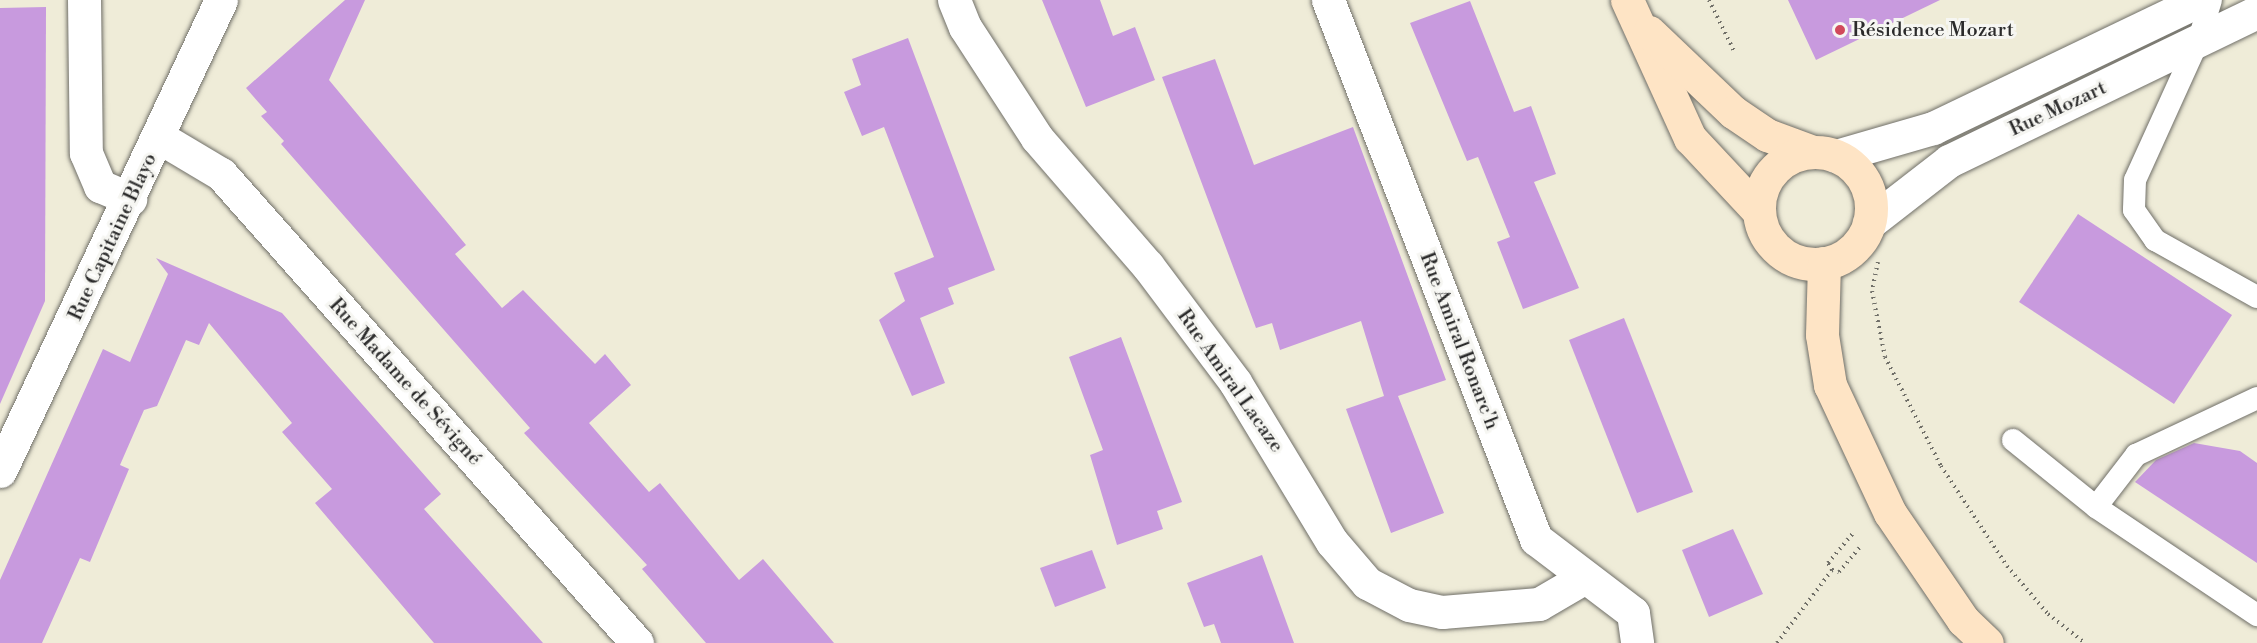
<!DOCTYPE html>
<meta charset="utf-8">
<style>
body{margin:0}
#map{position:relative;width:2257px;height:643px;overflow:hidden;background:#efecd8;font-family:"Libre Bodoni",serif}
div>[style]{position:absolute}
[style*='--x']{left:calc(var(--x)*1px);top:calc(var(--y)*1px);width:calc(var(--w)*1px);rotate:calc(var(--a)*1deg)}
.building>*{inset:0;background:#c89ade}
.path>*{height:4px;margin-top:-2px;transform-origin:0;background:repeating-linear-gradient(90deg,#706f68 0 1.5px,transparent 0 6px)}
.roads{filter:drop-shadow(0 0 2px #706f68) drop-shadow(0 0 2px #706f68)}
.service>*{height:22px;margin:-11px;padding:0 11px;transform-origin:11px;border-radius:11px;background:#fff}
.minor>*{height:33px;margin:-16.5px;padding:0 16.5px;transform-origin:16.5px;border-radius:16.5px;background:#fff}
.secondary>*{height:33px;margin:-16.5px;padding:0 16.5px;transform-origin:16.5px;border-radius:16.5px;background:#fee4c5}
.secondary>.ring{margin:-16.5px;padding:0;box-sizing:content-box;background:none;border:33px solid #fee4c5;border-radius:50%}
.dots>*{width:16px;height:16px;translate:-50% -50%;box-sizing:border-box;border:3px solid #f6f6f2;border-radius:50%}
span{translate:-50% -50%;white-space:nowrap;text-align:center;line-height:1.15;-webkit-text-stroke:6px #f6f6f2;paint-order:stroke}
.poi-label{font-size:20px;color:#2b2b2b}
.left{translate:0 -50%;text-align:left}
.street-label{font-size:20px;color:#2b2b2b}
</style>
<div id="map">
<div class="building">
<i style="clip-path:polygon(345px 0,365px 0,329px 80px,466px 245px,455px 254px,502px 308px,523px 290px,595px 364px,605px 354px,631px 385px,589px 423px,649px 492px,660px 483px,739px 580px,763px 559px,834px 643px,706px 643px,642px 569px,647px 565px,524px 433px,530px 428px,281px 144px,284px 141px,261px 116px,267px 112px,246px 88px)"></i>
<i style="clip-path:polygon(1042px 0,1100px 0,1113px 36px,1135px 27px,1155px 80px,1086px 107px)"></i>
<i style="clip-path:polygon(1788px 0,1940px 0,1816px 60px)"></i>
<i style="clip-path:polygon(1470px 1px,1514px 112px,1531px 106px,1556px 174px,1534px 182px,1579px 288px,1523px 309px,1497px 242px,1510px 237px,1478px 157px,1467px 161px,1410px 23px)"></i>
<i style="clip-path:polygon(46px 7px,45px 301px,0 404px,0 8px)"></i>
<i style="clip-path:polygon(908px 38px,995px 270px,948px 288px,954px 304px,920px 318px,945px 383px,912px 396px,879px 320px,905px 301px,894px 273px,934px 257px,884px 127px,862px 136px,844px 92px,861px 85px,852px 59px)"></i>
<i style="clip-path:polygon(1215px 59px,1254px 165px,1353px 127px,1446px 380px,1398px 396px,1444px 513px,1391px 533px,1346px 409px,1384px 396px,1361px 321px,1280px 350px,1272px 323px,1256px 328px,1162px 77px)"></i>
<i style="clip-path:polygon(2078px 214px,2232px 315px,2174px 404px,2019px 302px)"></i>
<i style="clip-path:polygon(156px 258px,282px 313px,441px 494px,424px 509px,543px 643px,434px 643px,315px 503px,332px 489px,282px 432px,292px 423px,209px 323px,199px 345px,186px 340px,157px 406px,144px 410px,120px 465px,129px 469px,90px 562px,80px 558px,42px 643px,0 643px,0 580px,103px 349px,130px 362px,168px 274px)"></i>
<i style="clip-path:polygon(1624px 318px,1693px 492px,1637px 513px,1569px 340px)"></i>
<i style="clip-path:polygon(1121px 337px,1182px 502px,1157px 511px,1163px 529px,1117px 545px,1090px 455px,1103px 450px,1069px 357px)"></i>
<i style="clip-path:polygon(2194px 443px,2240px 451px,2257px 463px,2257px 563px,2135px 482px,2156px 460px)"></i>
<i style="clip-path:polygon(1733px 529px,1763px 594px,1709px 617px,1682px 550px)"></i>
<i style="clip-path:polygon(1092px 550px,1106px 588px,1055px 607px,1040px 568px)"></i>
<i style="clip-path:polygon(1262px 555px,1294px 643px,1221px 643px,1214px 624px,1204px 627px,1187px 583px)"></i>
</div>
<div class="path">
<i style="--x:1709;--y:0;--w:59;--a:63.9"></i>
<i style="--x:1878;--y:262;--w:30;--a:102"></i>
<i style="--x:1872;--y:291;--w:67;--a:78.9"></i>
<i style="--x:1885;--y:357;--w:123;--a:62.8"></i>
<i style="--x:1941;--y:466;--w:120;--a:56.6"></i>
<i style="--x:2007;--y:566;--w:63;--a:49.5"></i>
<i style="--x:2048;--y:614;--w:47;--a:38.1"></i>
<i style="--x:1832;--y:570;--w:8;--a:-120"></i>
<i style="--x:1828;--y:563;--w:39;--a:-50"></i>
<i style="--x:1832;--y:570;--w:7;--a:16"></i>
<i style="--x:1839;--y:572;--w:35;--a:-50"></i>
<i style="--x:1777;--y:643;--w:91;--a:-53"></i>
</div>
<div class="roads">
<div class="service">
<i style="--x:2211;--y:0;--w:41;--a:107.1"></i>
<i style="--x:2199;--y:39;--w:155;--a:114.4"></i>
<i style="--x:2135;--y:180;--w:30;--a:92"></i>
<i style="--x:2134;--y:210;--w:37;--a:55"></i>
<i style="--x:2155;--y:240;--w:117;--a:29.2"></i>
<i style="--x:2013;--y:440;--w:107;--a:38.9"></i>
<i style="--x:2096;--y:507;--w:194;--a:33.9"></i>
<i style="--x:2096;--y:507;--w:66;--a:-52.4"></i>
<i style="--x:2136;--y:455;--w:134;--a:-25.2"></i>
</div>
<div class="minor">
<i style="--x:84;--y:0;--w:153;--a:89.3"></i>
<i style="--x:86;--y:153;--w:36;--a:67"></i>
<i style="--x:100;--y:186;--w:33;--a:23"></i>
<i style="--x:954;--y:0;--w:29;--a:68"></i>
<i style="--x:965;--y:27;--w:132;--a:57"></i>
<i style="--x:1037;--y:138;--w:169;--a:49.1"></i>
<i style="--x:1148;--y:266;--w:145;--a:53.1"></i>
<i style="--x:1235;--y:382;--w:187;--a:58.8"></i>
<i style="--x:1332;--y:542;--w:54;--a:49.5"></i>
<i style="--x:1367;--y:583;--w:47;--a:27.6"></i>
<i style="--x:1409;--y:605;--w:34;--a:12"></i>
<i style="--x:1442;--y:612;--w:97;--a:-4.7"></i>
<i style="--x:1539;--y:604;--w:50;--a:-30.2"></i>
<i style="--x:1328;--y:0;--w:578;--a:68.9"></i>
<i style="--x:1536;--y:539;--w:122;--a:37.3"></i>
<i style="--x:1633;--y:613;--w:30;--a:82"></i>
<i style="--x:159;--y:137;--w:72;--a:30.8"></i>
<i style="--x:221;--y:174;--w:627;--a:48.43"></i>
<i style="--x:1836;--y:156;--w:101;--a:-16.1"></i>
<i style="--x:1933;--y:128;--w:296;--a:-25.6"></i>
<i style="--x:1869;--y:223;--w:101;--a:-37.8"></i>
<i style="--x:1949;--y:161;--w:342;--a:-25.8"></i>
<i style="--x:0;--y:471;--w:520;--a:-64.86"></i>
</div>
<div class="secondary">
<i style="--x:1627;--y:0;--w:152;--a:65.5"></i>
<i style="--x:1690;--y:138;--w:101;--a:47"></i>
<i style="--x:1649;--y:32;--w:116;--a:43.6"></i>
<i style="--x:1733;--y:112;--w:41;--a:34.1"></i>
<i style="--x:1767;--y:135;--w:49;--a:20.3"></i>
<i class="ring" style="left:1759px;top:152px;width:79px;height:79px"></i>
<i style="--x:1824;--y:263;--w:72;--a:91.6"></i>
<i style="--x:1822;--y:335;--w:51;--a:80.9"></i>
<i style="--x:1830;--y:385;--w:141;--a:64.9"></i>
<i style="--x:1890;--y:513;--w:130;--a:55.7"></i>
<i style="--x:1963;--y:620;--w:33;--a:44"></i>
</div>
</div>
<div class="dots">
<i style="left:1840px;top:30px;background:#d1495b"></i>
</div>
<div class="poi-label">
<span class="left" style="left:1852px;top:30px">Résidence Mozart</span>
</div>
<div class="street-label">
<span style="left:2058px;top:109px;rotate:-25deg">Rue Mozart</span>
<span style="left:113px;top:237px;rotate:-65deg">Rue Capitaine Blayo</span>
<span style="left:1459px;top:341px;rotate:69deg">Rue Amiral Ronarc'h</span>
<span style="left:1230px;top:381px;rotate:55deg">Rue Amiral Lacaze</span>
<span style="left:405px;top:382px;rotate:48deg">Rue Madame de Sévigné</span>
</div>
</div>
